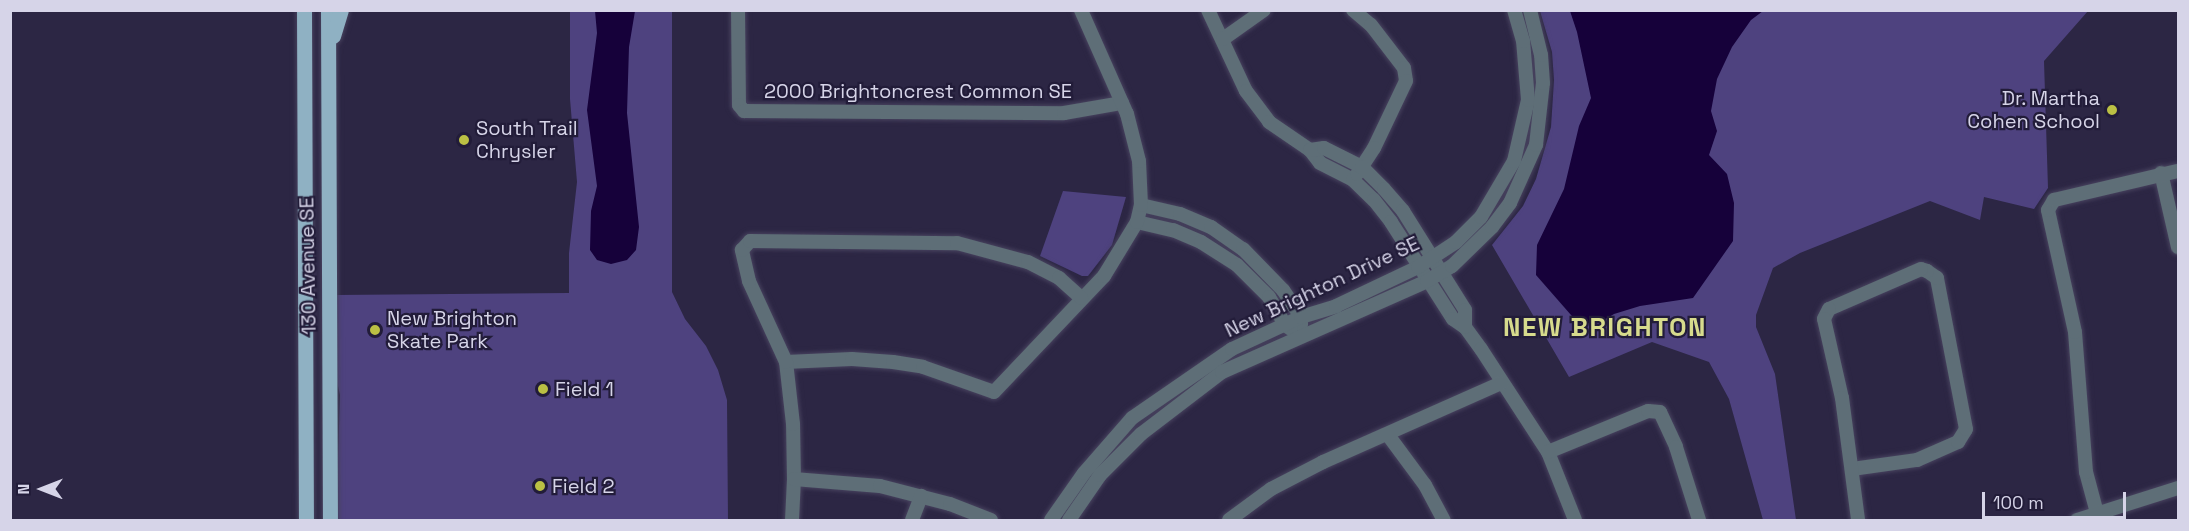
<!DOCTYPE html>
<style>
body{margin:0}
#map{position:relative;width:2189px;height:531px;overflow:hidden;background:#2c2644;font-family:"Space Grotesk",sans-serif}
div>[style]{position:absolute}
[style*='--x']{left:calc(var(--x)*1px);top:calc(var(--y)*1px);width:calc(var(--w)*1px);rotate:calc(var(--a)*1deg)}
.green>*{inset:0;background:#4e427f}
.water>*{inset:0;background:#16013a}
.roads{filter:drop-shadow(0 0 2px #47425e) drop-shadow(0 0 2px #47425e)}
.minor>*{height:14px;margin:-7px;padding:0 7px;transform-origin:7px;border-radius:7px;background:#5e6e77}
.major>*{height:15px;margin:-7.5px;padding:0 7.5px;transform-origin:7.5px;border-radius:7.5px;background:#8fb1c3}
.dots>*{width:16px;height:16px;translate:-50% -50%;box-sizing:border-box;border:3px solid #221c39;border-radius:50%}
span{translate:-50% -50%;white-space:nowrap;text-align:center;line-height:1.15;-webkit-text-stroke:4.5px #221c39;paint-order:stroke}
.street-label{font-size:20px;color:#d6d4e8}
.poi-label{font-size:20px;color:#d6d4e8}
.right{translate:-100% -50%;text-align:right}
.left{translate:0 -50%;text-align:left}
.district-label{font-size:26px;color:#d7db8d;font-weight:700;letter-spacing:1.5px}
.frame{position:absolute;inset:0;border:12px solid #d6d4e8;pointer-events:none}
.north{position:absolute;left:12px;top:459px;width:60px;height:60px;-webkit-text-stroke:4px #221c39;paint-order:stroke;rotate:270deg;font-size:16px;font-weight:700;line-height:24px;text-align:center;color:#d6d4e8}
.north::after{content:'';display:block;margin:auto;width:21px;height:27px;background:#d6d4e8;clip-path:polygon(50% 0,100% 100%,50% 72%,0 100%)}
.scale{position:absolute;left:1982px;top:492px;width:144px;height:27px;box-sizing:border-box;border:3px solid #d6d4e8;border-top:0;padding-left:8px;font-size:18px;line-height:21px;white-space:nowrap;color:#d6d4e8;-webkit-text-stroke:4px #221c39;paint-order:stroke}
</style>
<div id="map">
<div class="green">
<i style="clip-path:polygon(570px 11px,672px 11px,672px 292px,685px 319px,706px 346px,718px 370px,727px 400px,728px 520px,336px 520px,340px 395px,336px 377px,335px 295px,569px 293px,569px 253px,577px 182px,570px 99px)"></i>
<i style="clip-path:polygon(1540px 11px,2088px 11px,2044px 61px,2048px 188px,2034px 209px,1984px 197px,1980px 220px,1930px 201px,1800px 253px,1773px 268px,1756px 315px,1756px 327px,1775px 374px,1796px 520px,1763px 520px,1729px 399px,1709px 362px,1652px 342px,1569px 377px,1492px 245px,1523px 206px,1536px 179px,1551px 127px,1554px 80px,1552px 52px)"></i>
<i style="clip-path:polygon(1063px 191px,1126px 197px,1112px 245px,1088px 276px,1082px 276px,1040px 256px)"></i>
</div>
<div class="water">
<i style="clip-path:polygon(595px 11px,635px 11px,629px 47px,627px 113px,639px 227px,636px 250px,627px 260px,611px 264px,597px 260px,590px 250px,591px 211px,597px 186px,587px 110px,597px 33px)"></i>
<i style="clip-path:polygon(1570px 11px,1763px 11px,1751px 20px,1732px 47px,1717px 79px,1711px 111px,1717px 131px,1709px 155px,1727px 174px,1734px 203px,1733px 241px,1693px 298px,1640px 306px,1614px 314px,1599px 323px,1578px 323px,1536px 275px,1537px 245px,1564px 189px,1579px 126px,1591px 98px,1577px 32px)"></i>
</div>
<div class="roads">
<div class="minor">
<i style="--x:738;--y:10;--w:95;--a:89.4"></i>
<i style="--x:739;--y:105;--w:8;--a:50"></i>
<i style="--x:744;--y:111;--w:320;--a:0.4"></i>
<i style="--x:1064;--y:113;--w:59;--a:-9.8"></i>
<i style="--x:1208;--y:10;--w:89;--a:64.9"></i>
<i style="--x:1246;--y:91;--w:39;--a:53"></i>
<i style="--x:1269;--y:122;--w:50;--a:34.3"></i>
<i style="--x:1310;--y:150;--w:16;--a:52"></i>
<i style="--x:1320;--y:163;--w:37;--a:27"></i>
<i style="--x:1353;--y:180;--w:29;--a:44"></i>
<i style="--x:1374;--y:200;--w:28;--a:52"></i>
<i style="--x:1391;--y:222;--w:115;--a:57.4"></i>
<i style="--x:1453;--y:319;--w:14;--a:34"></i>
<i style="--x:1465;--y:327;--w:27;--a:54"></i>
<i style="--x:1481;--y:349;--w:123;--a:57"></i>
<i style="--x:1548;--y:452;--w:73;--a:68.3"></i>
<i style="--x:1353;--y:10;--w:23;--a:40"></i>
<i style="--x:1371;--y:25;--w:54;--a:52.5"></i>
<i style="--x:1404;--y:68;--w:13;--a:81"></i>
<i style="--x:1406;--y:81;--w:74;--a:115.5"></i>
<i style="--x:1374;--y:148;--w:31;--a:123"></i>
<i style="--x:1223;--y:39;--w:50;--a:-35.3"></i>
<i style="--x:1310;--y:150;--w:14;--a:-8"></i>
<i style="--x:1324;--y:148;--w:42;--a:26.6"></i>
<i style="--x:1362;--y:167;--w:31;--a:45"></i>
<i style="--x:1384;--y:189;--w:29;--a:49"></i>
<i style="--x:1403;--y:211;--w:117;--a:57.9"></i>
<i style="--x:1465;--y:310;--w:17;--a:90"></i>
<i style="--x:2161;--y:173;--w:76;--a:77.1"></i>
<i style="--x:1141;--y:205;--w:40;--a:13"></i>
<i style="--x:1180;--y:214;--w:34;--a:23"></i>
<i style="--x:1211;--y:227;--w:39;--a:35"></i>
<i style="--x:1243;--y:249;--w:57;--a:45.7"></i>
<i style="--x:1283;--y:290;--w:32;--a:56"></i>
<i style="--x:1301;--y:317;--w:8;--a:90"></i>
<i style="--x:1137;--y:222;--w:37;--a:13"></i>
<i style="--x:1173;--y:230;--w:30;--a:23"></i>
<i style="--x:1201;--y:242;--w:43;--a:32.6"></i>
<i style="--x:1237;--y:265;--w:45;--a:45"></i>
<i style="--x:1269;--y:297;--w:32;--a:60"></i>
<i style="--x:1285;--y:325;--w:7;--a:34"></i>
<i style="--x:786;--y:362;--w:66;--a:-2.6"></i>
<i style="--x:852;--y:359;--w:41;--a:4.2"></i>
<i style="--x:893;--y:362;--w:30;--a:9"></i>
<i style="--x:923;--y:367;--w:75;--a:19.4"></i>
<i style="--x:994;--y:392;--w:160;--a:-46.5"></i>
<i style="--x:1104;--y:276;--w:63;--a:-58.6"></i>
<i style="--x:1137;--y:222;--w:17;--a:-77"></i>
<i style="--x:1141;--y:205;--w:44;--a:-92.6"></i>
<i style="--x:1139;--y:161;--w:49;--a:-104.3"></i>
<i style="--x:1127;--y:114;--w:114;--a:-113.9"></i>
<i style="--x:1388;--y:435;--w:62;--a:53.5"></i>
<i style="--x:1425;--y:485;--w:40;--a:62"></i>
<i style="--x:1548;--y:452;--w:108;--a:-22.3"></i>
<i style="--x:1648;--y:411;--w:12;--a:5"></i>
<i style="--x:1660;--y:412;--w:38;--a:65"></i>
<i style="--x:1676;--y:447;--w:77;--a:72.5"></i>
<i style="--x:1852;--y:469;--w:66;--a:-7.9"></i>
<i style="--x:1917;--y:460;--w:45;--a:-23.7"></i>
<i style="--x:1958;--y:442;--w:15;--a:-58"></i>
<i style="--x:1966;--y:429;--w:154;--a:-100.9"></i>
<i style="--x:1937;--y:278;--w:12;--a:-145"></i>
<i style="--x:1927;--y:271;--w:6;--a:-162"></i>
<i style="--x:1921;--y:269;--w:100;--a:156.5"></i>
<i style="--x:1829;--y:309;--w:11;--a:117"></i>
<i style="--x:1824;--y:319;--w:81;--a:77.2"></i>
<i style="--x:1842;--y:398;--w:123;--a:82.5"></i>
<i style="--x:794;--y:479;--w:55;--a:-91"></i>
<i style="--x:793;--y:424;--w:62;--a:-96.4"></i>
<i style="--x:786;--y:362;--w:89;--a:-114.6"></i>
<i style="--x:749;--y:281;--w:32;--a:-103"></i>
<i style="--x:742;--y:250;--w:12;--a:-48"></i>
<i style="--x:750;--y:241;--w:207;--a:0.6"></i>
<i style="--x:957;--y:243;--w:73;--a:15"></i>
<i style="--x:1028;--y:262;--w:35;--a:27"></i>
<i style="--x:1059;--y:278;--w:30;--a:42"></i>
<i style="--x:2097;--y:513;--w:42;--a:-105"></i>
<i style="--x:2086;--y:472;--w:140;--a:-94.5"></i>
<i style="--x:2075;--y:332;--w:125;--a:-102.5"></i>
<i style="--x:2048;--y:210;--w:12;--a:-59"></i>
<i style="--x:2054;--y:200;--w:127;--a:-13.2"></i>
<i style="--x:792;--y:520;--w:41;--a:-87.2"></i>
<i style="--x:794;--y:479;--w:86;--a:4.7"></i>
<i style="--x:880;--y:486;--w:72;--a:14.4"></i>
<i style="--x:950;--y:504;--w:44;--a:21.3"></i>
<i style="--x:912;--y:520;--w:26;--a:-69"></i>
<i style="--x:1051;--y:520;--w:57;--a:-54.9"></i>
<i style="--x:1084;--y:473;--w:73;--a:-48.9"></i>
<i style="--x:1132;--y:418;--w:121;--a:-34.6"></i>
<i style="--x:1232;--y:349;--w:76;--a:-24.9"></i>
<i style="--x:1301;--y:317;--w:37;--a:-17"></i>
<i style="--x:1336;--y:306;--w:91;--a:-25.4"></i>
<i style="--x:1418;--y:267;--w:45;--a:-33.3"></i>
<i style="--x:1456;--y:242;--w:35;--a:-45"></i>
<i style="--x:1481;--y:217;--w:65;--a:-59.5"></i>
<i style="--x:1514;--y:161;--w:63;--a:-77.1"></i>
<i style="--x:1528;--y:100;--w:59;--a:-94.8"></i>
<i style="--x:1523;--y:41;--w:32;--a:-106"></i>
<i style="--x:1069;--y:520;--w:55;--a:-55.4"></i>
<i style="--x:1100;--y:475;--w:58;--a:-45"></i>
<i style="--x:1141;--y:434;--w:102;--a:-37.4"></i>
<i style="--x:1222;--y:372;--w:224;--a:-23.9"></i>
<i style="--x:1427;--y:281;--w:29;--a:-31"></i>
<i style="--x:1452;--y:266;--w:56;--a:-44.3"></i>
<i style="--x:1492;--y:227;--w:30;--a:-53"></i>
<i style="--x:1510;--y:203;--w:64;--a:-65.9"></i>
<i style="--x:1536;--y:145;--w:62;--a:-83.6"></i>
<i style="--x:1543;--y:83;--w:28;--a:-94"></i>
<i style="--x:1541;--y:55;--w:46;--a:-103.7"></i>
<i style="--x:1229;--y:520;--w:52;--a:-36.4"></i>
<i style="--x:1271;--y:489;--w:59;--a:-27.4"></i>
<i style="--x:1323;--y:462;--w:195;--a:-23.9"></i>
<i style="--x:2077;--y:520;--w:106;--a:-17.6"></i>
</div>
<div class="major">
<i style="--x:304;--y:10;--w:510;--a:89.78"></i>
<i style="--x:328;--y:10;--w:510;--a:89.78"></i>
<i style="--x:333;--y:36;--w:27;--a:-73"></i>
</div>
</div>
<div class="dots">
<i style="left:2112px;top:110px;background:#bbc044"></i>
<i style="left:464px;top:140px;background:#bbc044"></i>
<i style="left:375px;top:330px;background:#bbc044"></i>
<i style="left:543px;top:389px;background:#bbc044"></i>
<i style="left:540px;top:486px;background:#bbc044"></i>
</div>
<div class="street-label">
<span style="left:918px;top:91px">2000 Brightoncrest Common SE</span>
<span style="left:308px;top:266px;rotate:-91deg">130 Avenue SE</span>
<span style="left:1322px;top:287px;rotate:-25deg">New Brighton Drive SE</span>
</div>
<div class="poi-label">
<span class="right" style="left:2100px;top:110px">Dr. Martha<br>Cohen School</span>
<span class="left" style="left:476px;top:140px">South Trail<br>Chrysler</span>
<span class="left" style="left:387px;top:330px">New Brighton<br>Skate Park</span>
<span class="left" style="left:555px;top:389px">Field 1</span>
<span class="left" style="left:552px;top:486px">Field 2</span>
</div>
<div class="district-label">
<span style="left:1605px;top:328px">NEW BRIGHTON</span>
</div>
<div class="frame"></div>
<div class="north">N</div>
<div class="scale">100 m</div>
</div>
